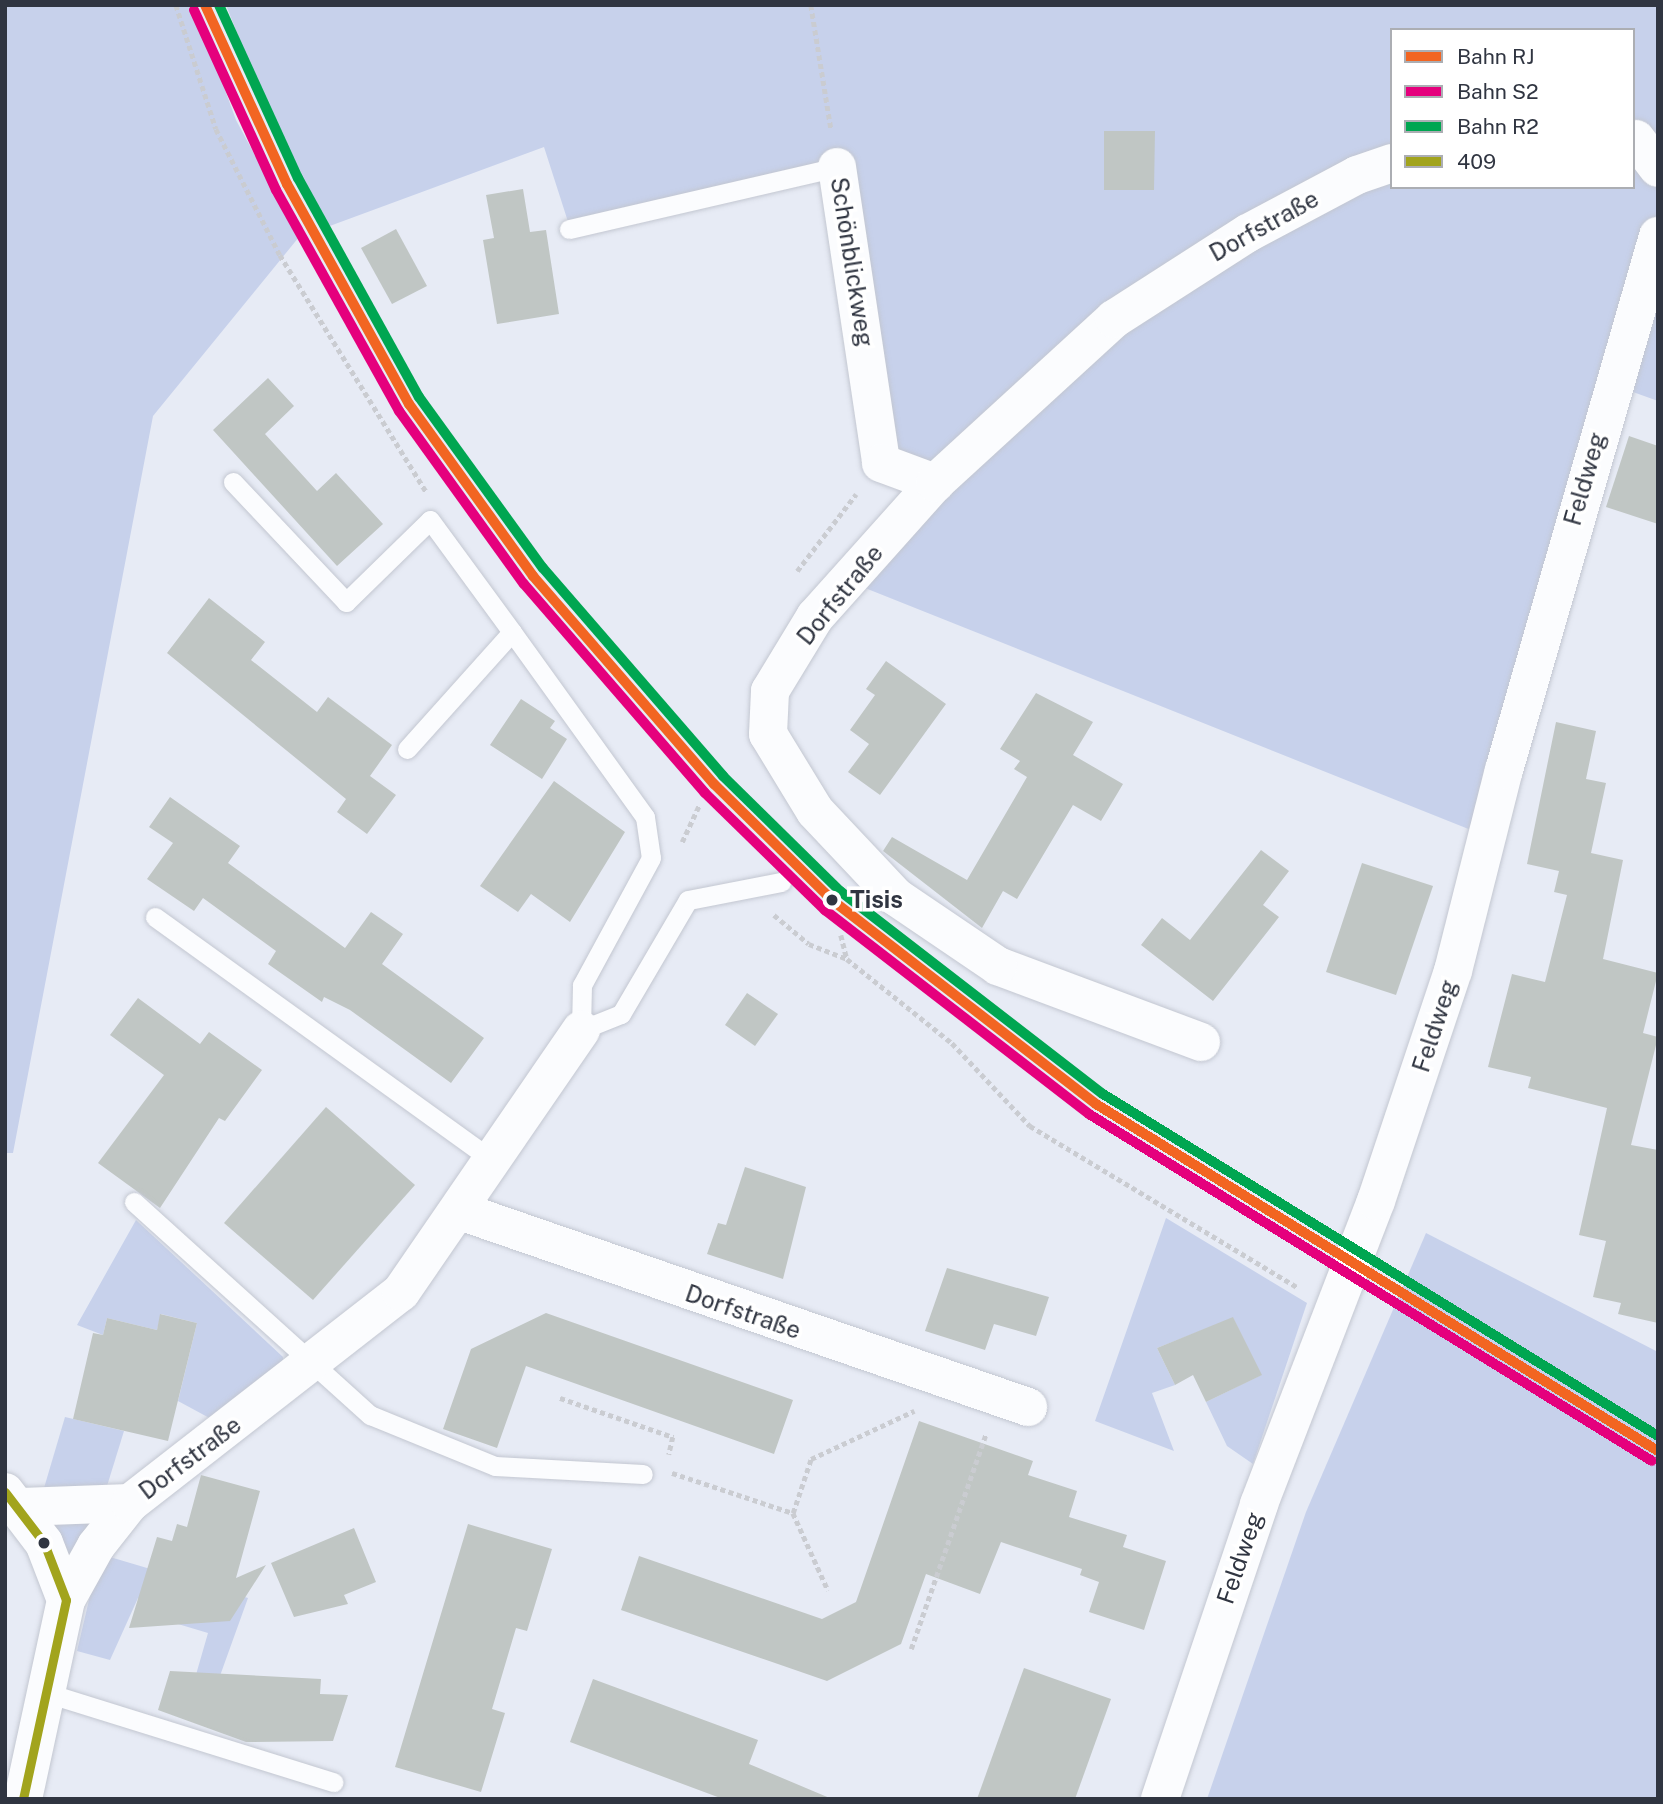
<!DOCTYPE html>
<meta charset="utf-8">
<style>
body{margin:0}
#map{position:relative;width:1663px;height:1804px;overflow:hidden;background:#e7ebf5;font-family:"Public Sans",sans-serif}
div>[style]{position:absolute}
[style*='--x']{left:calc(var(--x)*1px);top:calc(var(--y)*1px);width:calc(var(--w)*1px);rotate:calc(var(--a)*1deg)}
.green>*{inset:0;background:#c7d1eb}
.building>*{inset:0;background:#c0c6c4}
.path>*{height:4.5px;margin-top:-2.25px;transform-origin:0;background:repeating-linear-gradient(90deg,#caccd1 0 5px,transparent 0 8.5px)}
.roads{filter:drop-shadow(0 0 2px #c3c7d1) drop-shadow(0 0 2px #c3c7d1)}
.service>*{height:19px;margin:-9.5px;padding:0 9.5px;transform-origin:9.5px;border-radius:9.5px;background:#fbfcfe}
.minor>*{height:38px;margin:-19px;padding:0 19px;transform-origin:19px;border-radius:19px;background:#fbfcfe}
.bus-1>*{height:9px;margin:-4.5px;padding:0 4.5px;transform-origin:4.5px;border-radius:4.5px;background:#a2a41d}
.rail-1>*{height:10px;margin:-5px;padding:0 5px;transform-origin:5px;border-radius:5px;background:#f26522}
.rail-2>*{height:10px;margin:-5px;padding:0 5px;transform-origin:5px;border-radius:5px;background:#e5007d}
.rail-3>*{height:10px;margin:-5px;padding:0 5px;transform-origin:5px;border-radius:5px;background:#00a651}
.dots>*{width:19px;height:19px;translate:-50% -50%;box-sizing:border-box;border:4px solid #fff;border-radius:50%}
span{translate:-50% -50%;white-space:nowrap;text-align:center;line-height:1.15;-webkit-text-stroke:7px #fff;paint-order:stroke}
.street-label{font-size:24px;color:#303541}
.stop-label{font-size:24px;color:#303541;font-weight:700}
.left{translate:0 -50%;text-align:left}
.frame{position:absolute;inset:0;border:7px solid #303541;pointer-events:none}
.legend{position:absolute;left:1390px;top:28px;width:245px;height:161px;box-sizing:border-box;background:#fff;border:2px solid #acaeb3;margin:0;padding:9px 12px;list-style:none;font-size:21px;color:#303541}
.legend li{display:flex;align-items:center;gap:14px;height:35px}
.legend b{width:35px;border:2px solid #acaeb3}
</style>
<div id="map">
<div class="green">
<i style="clip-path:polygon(5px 5px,194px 5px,236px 120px,299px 237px,153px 416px,13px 1153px,5px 1153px)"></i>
<i style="clip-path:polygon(evenodd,226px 5px,1658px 5px,1658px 401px,1608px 383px,1476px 832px,855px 584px,933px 489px,884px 460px,835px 170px,571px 231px,544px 147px,327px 227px,265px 103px,226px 5px,1392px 30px,1633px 30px,1633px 187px,1392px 187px,1392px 30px)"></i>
<i style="clip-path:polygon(1166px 1218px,1307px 1303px,1253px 1464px,1227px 1446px,1206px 1402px,1261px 1375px,1233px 1318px,1157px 1348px,1175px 1385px,1152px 1393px,1174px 1451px,1095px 1421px)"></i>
<i style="clip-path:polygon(136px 1220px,283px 1357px,283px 1368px,215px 1421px,178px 1401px,197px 1323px,161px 1314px,157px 1330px,107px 1318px,103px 1335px,77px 1325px)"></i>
<i style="clip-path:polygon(1426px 1233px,1658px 1352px,1658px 1799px,1207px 1799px,1306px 1512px)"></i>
<i style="clip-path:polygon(65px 1417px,124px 1431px,107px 1486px,44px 1488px)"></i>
<i style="clip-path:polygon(50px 1516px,99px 1518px,66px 1558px)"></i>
<i style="clip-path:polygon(110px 1557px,248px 1598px,212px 1698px,191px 1692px,208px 1633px,178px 1624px,138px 1598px,110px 1660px,77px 1651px,93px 1583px)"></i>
</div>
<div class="building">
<i style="clip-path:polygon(1104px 131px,1155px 131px,1154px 190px,1104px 190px)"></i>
<i style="clip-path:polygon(523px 189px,530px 232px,546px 230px,559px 314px,497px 324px,483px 240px,494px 238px,486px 195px)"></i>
<i style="clip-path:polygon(396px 229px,427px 286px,392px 304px,361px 248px)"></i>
<i style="clip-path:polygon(268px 378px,294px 406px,265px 434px,317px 491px,336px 473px,383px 524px,337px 566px,213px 430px)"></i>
<i style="clip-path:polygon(1629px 436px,1658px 446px,1658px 524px,1606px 507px)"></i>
<i style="clip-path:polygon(209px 598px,265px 642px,251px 660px,317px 712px,328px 697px,392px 745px,370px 776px,396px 795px,367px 834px,337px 812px,346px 799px,167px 653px)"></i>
<i style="clip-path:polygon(886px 661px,946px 704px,880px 795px,848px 772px,869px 744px,850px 730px,875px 695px,866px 689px)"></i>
<i style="clip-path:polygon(1036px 693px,1093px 722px,1073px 755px,1123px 784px,1101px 821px,1073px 805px,1017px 899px,1003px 891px,982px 928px,883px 851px,892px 837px,967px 880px,1027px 777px,1014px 769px,1020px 761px,1000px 749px)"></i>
<i style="clip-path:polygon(521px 699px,555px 721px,550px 728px,567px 739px,542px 779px,490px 745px)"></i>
<i style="clip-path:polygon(1556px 722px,1596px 731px,1586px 779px,1606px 783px,1591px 853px,1623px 860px,1603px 959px,1658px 973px,1643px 1033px,1658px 1037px,1631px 1145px,1658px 1150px,1658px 1323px,1618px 1314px,1621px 1303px,1593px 1297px,1606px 1241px,1579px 1235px,1607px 1108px,1528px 1088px,1531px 1077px,1488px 1067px,1512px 974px,1545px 982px,1567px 895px,1554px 892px,1559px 871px,1527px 864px)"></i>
<i style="clip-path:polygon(554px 781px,625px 832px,570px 922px,531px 894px,518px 912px,480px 886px)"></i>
<i style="clip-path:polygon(170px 797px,240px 846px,228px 863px,345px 948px,371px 912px,403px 934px,382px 964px,484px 1038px,451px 1083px,350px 1010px,324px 997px,322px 1002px,268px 964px,276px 951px,203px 898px,194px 911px,147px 879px,173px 843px,149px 827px)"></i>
<i style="clip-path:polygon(1261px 850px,1289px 871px,1263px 905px,1279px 917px,1213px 1001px,1141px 945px,1162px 918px,1190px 940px)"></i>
<i style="clip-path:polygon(1362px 863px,1433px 886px,1396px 995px,1326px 972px)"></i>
<i style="clip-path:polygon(747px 993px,778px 1014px,755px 1046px,725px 1025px)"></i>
<i style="clip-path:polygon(138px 998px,200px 1044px,209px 1032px,262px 1070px,225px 1121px,219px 1118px,160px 1208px,98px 1163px,164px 1075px,110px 1035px)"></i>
<i style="clip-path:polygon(326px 1107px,415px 1185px,313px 1300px,224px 1223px)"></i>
<i style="clip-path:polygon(745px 1167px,806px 1187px,783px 1279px,707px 1254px,718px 1223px,726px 1225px)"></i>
<i style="clip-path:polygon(947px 1268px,1049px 1297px,1036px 1336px,994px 1324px,985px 1350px,925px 1331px)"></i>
<i style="clip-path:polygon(546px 1313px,793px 1400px,774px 1454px,526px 1366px,497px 1448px,443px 1429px,471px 1349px)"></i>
<i style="clip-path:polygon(160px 1314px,197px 1323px,168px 1441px,73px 1419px,93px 1333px,103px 1335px,107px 1318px,157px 1330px)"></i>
<i style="clip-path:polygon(1233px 1317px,1262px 1375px,1206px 1402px,1193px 1375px,1175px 1385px,1157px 1348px)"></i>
<i style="clip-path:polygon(919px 1421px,1033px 1461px,1028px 1475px,1077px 1491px,1069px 1517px,1127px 1535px,1123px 1547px,1166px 1561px,1144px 1630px,1089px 1612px,1099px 1582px,1080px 1575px,1082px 1569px,1001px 1542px,980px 1594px,926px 1574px,901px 1644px,827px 1681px,621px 1610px,639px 1556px,822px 1619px,856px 1602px)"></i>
<i style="clip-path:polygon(201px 1475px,260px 1491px,236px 1578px,266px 1565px,230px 1621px,129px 1628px,157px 1537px,172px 1541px,177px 1524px,187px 1527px)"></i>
<i style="clip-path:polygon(468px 1524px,552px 1549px,527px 1631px,516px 1628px,492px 1709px,505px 1713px,481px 1792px,395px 1767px)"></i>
<i style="clip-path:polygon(354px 1528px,376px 1582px,344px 1595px,348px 1604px,294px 1617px,271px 1563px)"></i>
<i style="clip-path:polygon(1024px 1668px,1111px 1699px,1075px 1799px,977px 1799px)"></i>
<i style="clip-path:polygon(170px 1671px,321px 1679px,320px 1694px,348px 1695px,333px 1741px,246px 1742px,158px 1710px)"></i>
<i style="clip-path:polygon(593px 1679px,758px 1740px,749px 1764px,832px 1799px,723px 1799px,570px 1742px)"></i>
</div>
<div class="path">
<i style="--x:176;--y:5;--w:130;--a:72.1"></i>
<i style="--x:216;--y:129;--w:141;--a:63.1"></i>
<i style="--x:280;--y:255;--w:278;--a:58.3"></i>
<i style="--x:811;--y:5;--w:125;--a:80.8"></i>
<i style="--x:797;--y:571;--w:97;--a:-52.5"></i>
<i style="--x:682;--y:842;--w:40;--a:-65"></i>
<i style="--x:774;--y:915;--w:45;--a:39.6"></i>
<i style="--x:809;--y:944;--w:41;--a:21.5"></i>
<i style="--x:841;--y:935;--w:25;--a:76"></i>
<i style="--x:847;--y:959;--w:134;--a:38.7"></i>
<i style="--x:952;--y:1043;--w:114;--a:46.8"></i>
<i style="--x:1030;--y:1126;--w:314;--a:31.1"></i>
<i style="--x:560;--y:1398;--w:120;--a:19"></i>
<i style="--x:673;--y:1437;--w:18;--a:103"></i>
<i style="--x:672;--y:1473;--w:127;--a:18.3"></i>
<i style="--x:793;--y:1513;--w:85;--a:65.6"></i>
<i style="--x:793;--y:1513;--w:57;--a:-71.6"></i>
<i style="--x:811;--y:1459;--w:114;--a:-25"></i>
<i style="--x:911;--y:1649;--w:228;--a:-70.8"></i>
</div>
<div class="roads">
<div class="service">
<i style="--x:569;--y:229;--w:275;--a:-13"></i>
<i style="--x:233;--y:482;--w:165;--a:46.7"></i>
<i style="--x:346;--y:602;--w:117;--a:-44.3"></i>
<i style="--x:430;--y:520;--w:139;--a:53.8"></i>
<i style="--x:407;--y:749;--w:157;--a:-48.1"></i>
<i style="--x:512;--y:632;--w:228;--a:54.3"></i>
<i style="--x:645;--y:817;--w:41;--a:81.7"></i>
<i style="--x:651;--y:858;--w:145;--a:118.5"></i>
<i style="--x:582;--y:985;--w:45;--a:91.3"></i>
<i style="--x:581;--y:1030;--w:43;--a:-21.8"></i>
<i style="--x:621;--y:1014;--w:132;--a:-59.6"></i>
<i style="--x:688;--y:900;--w:95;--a:-11"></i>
<i style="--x:155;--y:917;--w:415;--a:35.8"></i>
<i style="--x:134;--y:1202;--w:318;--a:42.1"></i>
<i style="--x:370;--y:1415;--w:135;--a:22.2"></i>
<i style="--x:495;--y:1466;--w:148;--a:3.1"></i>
<i style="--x:47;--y:1693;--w:300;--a:17.3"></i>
</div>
<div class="minor">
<i style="--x:1636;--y:139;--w:36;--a:53"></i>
<i style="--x:837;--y:167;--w:299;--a:81.5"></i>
<i style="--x:881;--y:463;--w:58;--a:20.3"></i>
<i style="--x:1201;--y:1042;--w:217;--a:-159.5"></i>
<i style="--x:998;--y:966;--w:123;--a:-145.9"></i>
<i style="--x:896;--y:897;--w:118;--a:-133.3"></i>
<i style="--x:815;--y:811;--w:90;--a:-121.4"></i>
<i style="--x:768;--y:734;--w:43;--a:-87.3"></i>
<i style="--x:770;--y:691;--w:87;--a:-58.7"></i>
<i style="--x:815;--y:617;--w:180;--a:-48.2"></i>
<i style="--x:935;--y:483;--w:243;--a:-42.5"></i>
<i style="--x:1114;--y:319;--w:159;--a:-32.7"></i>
<i style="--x:1248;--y:233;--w:123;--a:-28"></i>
<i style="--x:1357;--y:175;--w:37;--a:-19"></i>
<i style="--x:460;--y:1211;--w:601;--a:19.04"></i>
<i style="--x:5;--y:1492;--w:64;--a:52.6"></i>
<i style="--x:44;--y:1543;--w:61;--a:68.9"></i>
<i style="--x:21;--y:1507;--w:109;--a:-2.1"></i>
<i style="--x:23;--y:1799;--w:204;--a:-77.8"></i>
<i style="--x:66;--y:1600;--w:62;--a:-60.9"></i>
<i style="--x:96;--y:1546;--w:55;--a:-51.7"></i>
<i style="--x:130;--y:1503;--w:343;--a:-37.9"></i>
<i style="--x:401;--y:1292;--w:318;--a:-55.5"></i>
<i style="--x:1160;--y:1799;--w:311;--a:-71.4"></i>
<i style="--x:1259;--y:1504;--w:325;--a:-68.9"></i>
<i style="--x:1376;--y:1201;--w:243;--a:-71.5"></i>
<i style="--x:1453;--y:971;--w:207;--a:-75.8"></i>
<i style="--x:1504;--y:770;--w:556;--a:-73.91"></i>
</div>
</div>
<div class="bus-1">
<i style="--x:5;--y:1492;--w:64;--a:52.6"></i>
<i style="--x:44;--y:1543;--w:61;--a:68.9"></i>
<i style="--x:66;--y:1600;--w:204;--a:102.2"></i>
</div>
<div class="rail-1">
<i style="--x:205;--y:5;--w:197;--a:65.4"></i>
<i style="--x:287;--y:184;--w:252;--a:61"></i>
<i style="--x:409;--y:404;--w:212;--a:54.2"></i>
<i style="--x:533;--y:576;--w:276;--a:49"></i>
<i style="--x:714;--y:784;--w:165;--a:44.5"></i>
<i style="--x:832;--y:900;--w:334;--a:37.7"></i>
<i style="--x:1096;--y:1104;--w:660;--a:31.69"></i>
</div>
<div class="rail-2">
<i style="--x:194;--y:10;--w:198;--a:65.5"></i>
<i style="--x:276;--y:190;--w:253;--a:60.9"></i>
<i style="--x:399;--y:411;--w:213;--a:54.2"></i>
<i style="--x:524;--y:584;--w:276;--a:49.1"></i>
<i style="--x:705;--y:793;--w:168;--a:44.3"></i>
<i style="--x:825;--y:910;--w:334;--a:37.7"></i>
<i style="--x:1089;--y:1114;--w:661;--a:31.65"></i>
</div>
<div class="rail-3">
<i style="--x:219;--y:5;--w:190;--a:65.5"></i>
<i style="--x:298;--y:178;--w:250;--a:61.1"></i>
<i style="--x:419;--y:397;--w:211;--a:54.1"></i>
<i style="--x:543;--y:568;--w:275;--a:49.1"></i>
<i style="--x:723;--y:776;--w:164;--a:44.5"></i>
<i style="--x:840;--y:891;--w:332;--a:37.7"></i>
<i style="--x:1103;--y:1094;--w:652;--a:31.64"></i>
</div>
<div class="dots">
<i style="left:832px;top:900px;background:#303541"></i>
<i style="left:44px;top:1543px;background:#303541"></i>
</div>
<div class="street-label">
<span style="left:1264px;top:226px;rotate:-29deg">Dorfstraße</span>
<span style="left:852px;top:262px;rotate:81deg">Schönblickweg</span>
<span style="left:1585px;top:479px;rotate:-74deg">Feldweg</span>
<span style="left:840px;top:595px;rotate:-51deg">Dorfstraße</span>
<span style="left:1435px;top:1026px;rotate:-72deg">Feldweg</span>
<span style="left:743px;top:1312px;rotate:19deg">Dorfstraße</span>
<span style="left:190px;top:1458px;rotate:-37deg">Dorfstraße</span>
<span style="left:1240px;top:1558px;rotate:-71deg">Feldweg</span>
</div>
<div class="stop-label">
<span class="left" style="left:850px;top:900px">Tisis</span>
</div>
<div class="frame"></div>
<ul class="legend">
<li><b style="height:9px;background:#f26522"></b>Bahn RJ</li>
<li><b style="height:9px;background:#e5007d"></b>Bahn S2</li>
<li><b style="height:9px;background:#00a651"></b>Bahn R2</li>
<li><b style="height:9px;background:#a2a41d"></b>409</li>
</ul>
</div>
